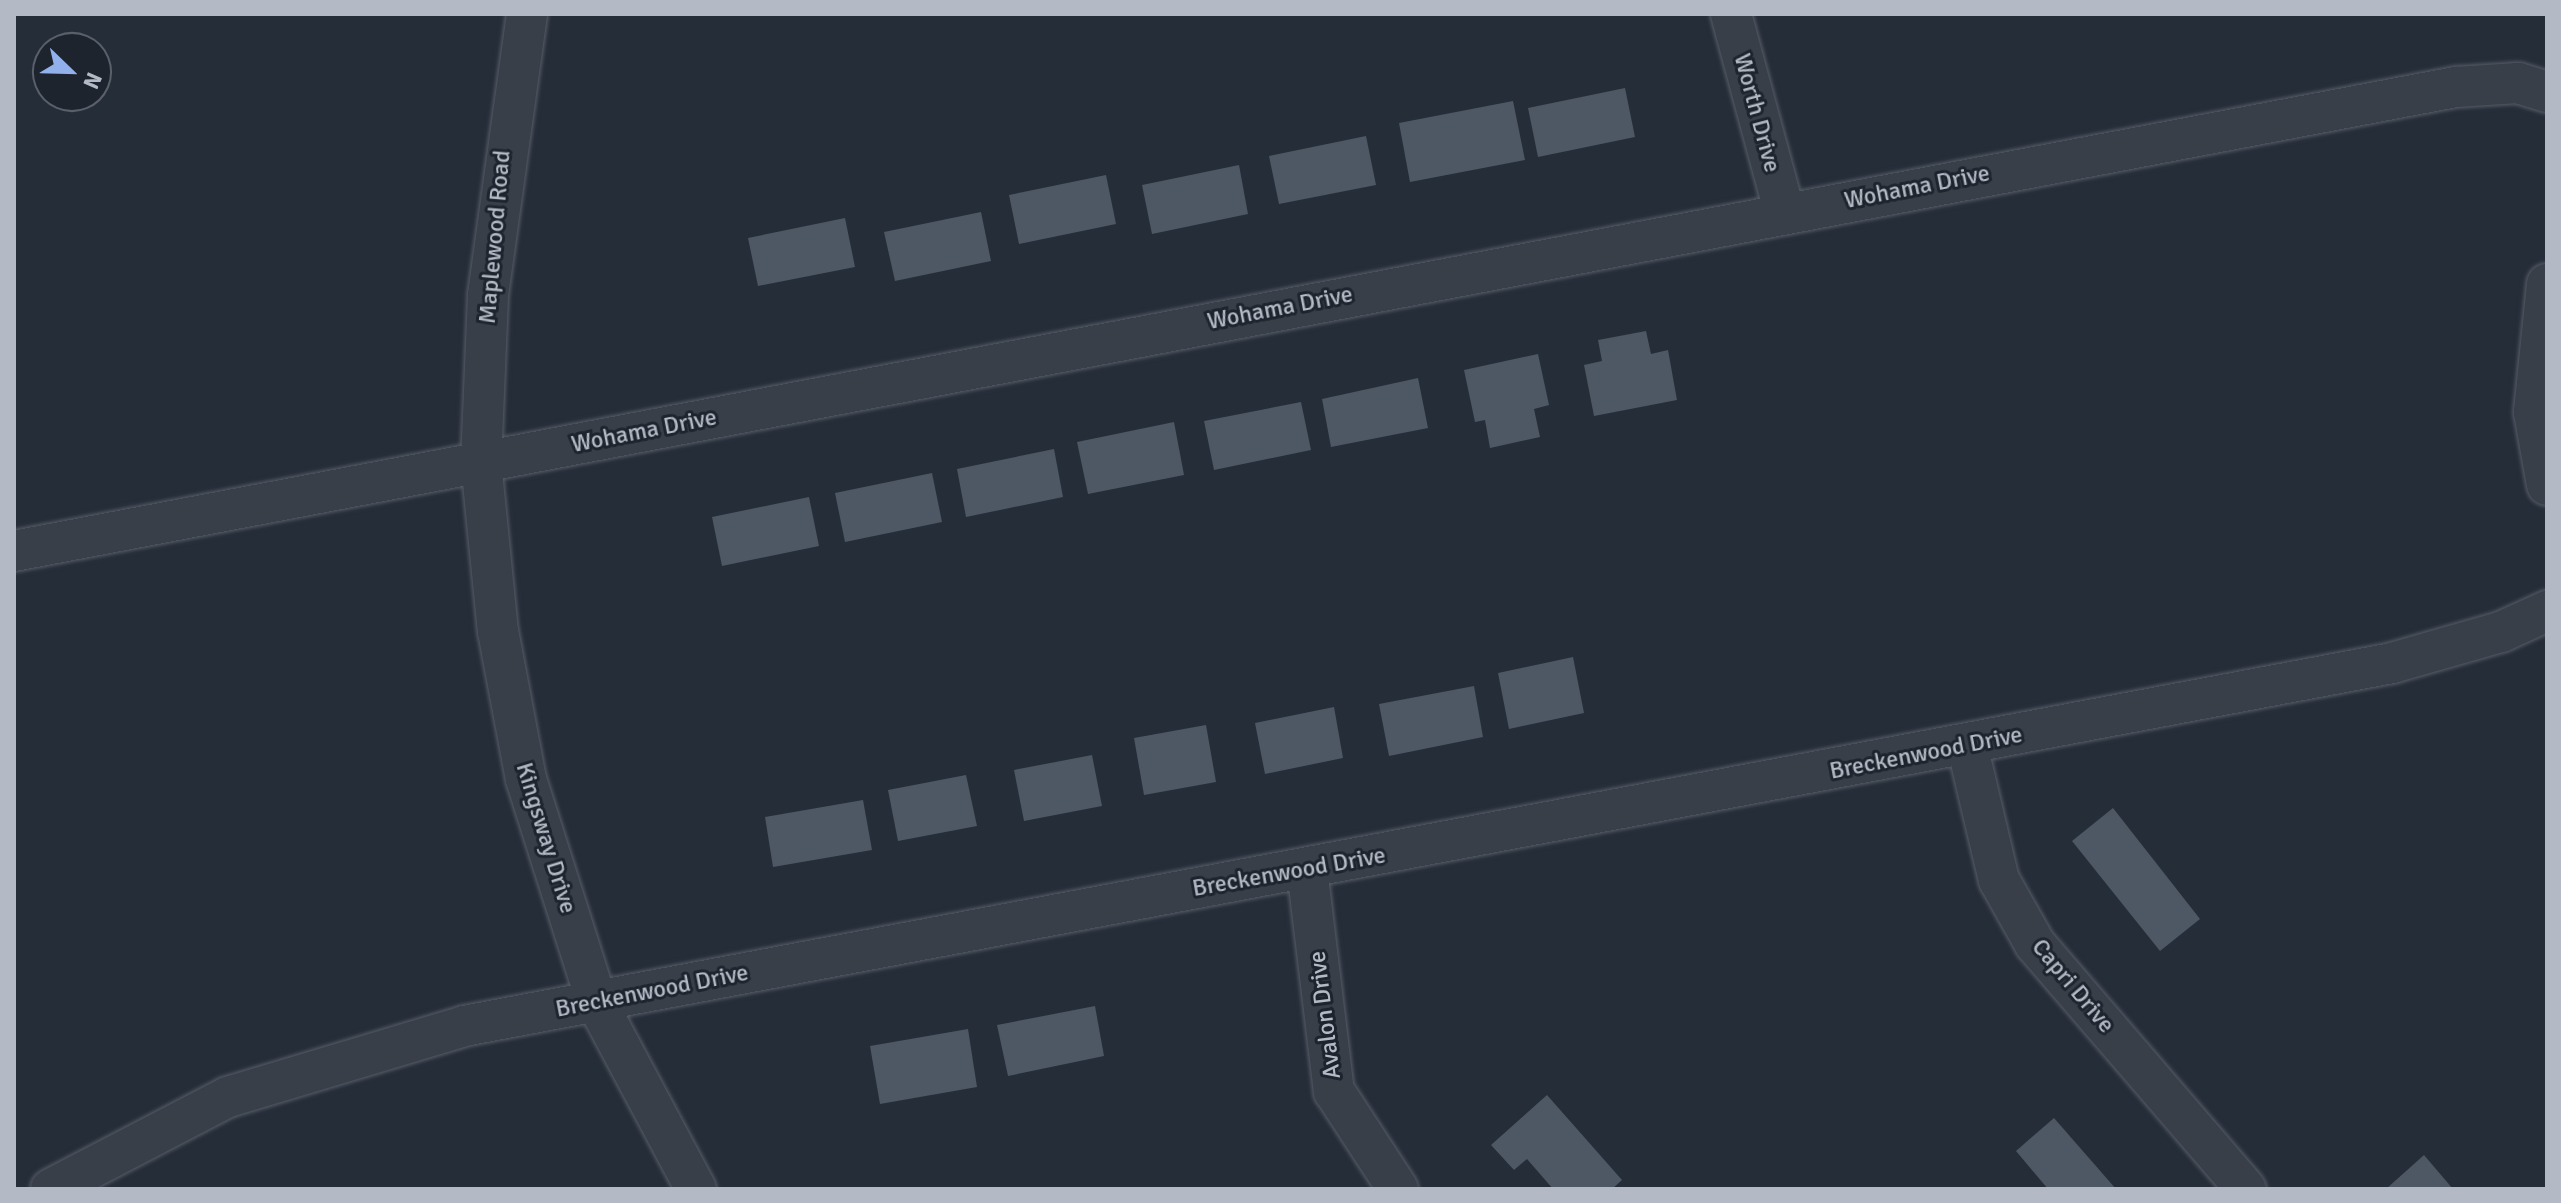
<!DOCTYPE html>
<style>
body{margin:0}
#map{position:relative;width:2561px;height:1203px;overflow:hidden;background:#252d39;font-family:Signika,sans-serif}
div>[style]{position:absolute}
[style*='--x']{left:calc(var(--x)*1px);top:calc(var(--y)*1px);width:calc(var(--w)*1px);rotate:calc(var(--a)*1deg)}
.building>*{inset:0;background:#4e5764}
.roads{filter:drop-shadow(0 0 2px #575d67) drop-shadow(0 0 2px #575d67)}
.minor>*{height:40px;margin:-20px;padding:0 20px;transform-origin:20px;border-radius:20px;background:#393f49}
span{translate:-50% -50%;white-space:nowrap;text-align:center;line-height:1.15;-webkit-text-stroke:6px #1e242e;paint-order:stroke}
.street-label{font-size:24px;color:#b4bac5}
.frame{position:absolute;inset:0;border:16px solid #b4bac5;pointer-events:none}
.north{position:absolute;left:32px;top:32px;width:80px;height:80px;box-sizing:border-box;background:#1e242e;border:2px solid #5a606a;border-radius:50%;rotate:113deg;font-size:22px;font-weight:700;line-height:32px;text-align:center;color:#b4bac5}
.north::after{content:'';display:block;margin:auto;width:28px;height:36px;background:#92b0ec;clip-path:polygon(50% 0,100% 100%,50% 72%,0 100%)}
</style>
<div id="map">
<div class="building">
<i style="clip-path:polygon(1625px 88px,1635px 137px,1538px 157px,1528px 108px)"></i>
<i style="clip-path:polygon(1513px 101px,1525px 160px,1410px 182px,1399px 123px)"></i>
<i style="clip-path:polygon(1366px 136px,1376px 185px,1279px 204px,1269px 156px)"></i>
<i style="clip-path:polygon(1239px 165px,1248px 214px,1152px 234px,1142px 185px)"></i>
<i style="clip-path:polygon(1106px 175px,1116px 224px,1019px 244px,1009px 195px)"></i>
<i style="clip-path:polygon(981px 212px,991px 261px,895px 281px,884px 232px)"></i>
<i style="clip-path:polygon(845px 218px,855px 267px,758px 286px,748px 238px)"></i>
<i style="clip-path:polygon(1646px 331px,1651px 354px,1668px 350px,1677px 400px,1594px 416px,1584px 365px,1602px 361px,1598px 340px)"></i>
<i style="clip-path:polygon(1538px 354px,1549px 405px,1534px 409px,1540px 437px,1490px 448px,1485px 420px,1475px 422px,1464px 370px)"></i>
<i style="clip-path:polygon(1418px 378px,1428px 428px,1331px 447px,1322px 399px)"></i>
<i style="clip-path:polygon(1301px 402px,1311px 450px,1214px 470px,1204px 421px)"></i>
<i style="clip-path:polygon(1174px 422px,1184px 475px,1088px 494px,1077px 442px)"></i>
<i style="clip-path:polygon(1054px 449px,1063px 497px,966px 517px,957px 469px)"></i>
<i style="clip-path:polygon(932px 473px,942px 522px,845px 542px,835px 493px)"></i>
<i style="clip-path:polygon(809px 497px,819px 546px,722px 566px,712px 517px)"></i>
<i style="clip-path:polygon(1573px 657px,1584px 713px,1509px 729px,1498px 673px)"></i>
<i style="clip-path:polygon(1474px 686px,1483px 737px,1389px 756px,1379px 704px)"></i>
<i style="clip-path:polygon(1334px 707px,1343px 758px,1265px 774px,1255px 723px)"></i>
<i style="clip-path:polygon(1206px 725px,1216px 782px,1144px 795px,1134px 738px)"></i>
<i style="clip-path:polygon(1092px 755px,1102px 806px,1024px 821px,1014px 770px)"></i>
<i style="clip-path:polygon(966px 775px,977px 826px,898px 841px,888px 790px)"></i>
<i style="clip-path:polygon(863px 800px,872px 850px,773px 867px,765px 817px)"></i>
<i style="clip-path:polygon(2113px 808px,2200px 919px,2160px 951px,2072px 841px)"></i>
<i style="clip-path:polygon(1095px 1006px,1104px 1056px,1008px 1076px,997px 1025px)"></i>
<i style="clip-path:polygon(968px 1029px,977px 1087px,880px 1104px,870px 1046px)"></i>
<i style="clip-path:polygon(1547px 1095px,1622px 1180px,1612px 1189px,1553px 1189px,1527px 1159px,1514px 1170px,1491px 1145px)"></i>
<i style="clip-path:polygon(2054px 1118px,2116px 1189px,2048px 1189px,2016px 1151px)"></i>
<i style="clip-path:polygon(2424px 1155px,2453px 1189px,2386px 1189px)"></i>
</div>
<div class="roads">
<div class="minor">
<i style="--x:527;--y:14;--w:285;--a:97.9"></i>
<i style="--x:488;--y:296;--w:166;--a:92.4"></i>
<i style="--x:481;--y:462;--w:170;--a:84.3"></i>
<i style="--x:498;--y:631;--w:151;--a:79.3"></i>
<i style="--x:526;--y:779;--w:235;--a:72.4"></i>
<i style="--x:597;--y:1003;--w:211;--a:62"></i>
<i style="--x:1731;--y:14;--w:204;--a:74.9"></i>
<i style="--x:2547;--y:284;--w:129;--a:95.8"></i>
<i style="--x:2534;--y:412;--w:74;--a:79.9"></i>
<i style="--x:14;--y:551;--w:2486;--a:-10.76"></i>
<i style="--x:2456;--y:87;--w:62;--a:-3.7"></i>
<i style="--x:2518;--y:83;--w:30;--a:17"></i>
<i style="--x:1967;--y:745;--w:139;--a:76.7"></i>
<i style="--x:1999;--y:880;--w:73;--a:60.6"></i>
<i style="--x:2035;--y:944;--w:323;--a:49.3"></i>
<i style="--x:1307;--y:869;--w:224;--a:83.1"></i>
<i style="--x:1334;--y:1091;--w:117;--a:56.9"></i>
<i style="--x:51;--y:1189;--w:199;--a:-27.5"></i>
<i style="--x:228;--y:1097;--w:246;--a:-16.7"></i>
<i style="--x:464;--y:1026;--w:1962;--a:-10.66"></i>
<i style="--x:2392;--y:663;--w:113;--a:-15.9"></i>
<i style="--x:2501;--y:632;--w:51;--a:-24.5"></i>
</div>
</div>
<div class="street-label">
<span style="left:1757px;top:113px;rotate:75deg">Worth Drive</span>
<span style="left:1917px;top:187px;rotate:-11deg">Wohama Drive</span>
<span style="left:495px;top:237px;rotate:-85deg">Maplewood Road</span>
<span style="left:1280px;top:308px;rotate:-11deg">Wohama Drive</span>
<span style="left:644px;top:431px;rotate:-11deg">Wohama Drive</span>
<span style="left:1926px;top:753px;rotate:-11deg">Breckenwood Drive</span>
<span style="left:546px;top:838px;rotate:73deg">Kingsway Drive</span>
<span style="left:1289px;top:872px;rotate:-10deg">Breckenwood Drive</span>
<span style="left:2073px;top:986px;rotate:50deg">Capri Drive</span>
<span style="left:652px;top:991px;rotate:-11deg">Breckenwood Drive</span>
<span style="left:1325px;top:1015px;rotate:-97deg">Avalon Drive</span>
</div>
<div class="frame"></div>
<div class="north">N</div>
</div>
